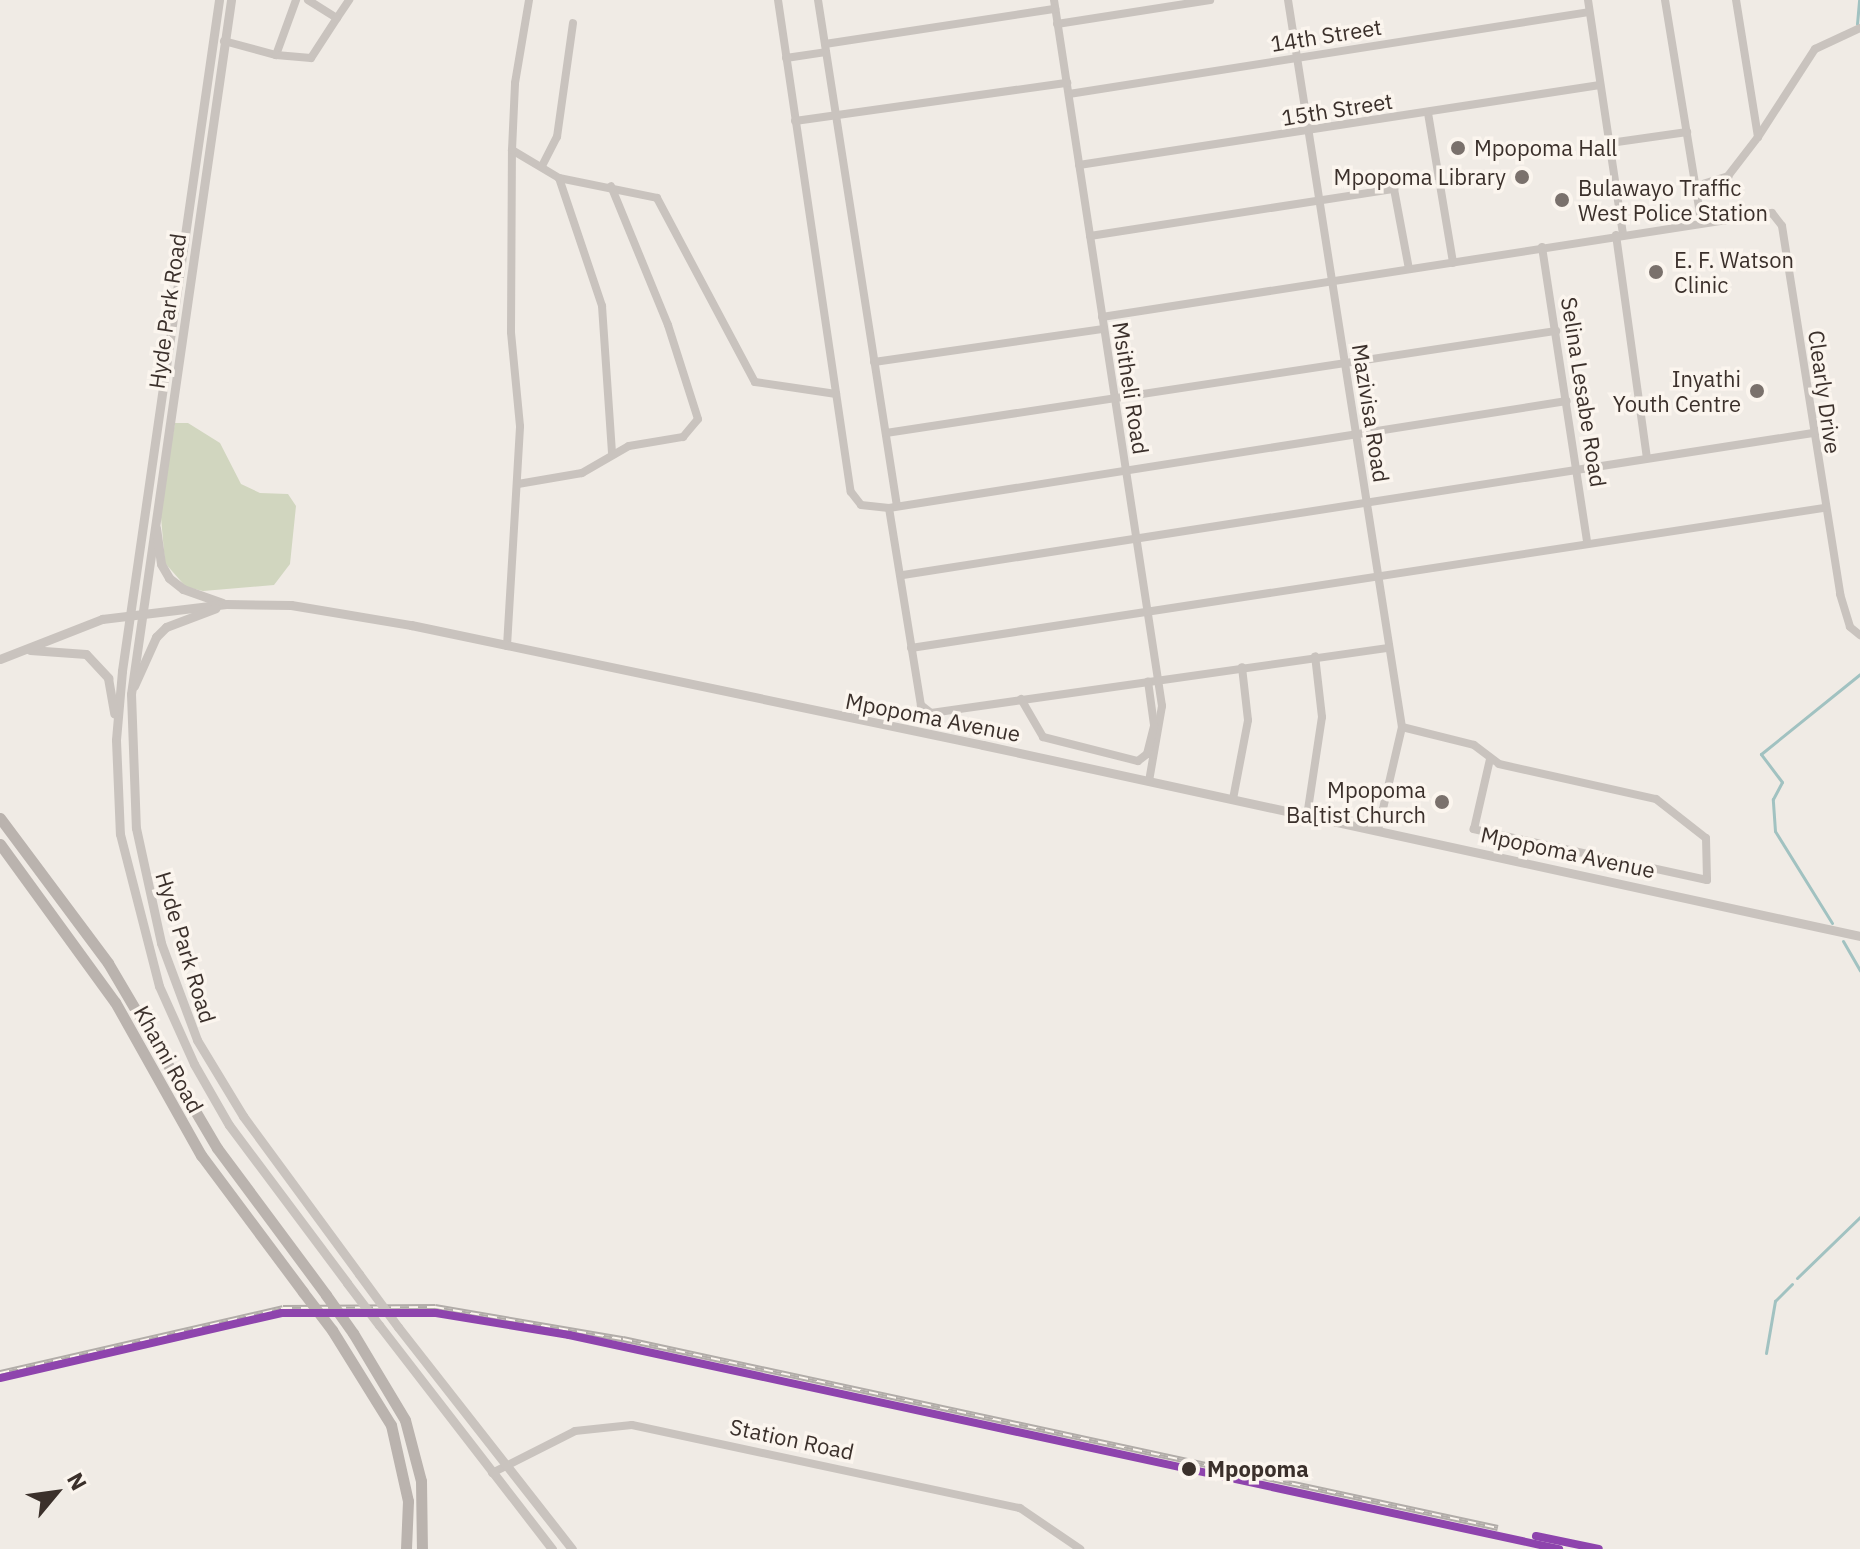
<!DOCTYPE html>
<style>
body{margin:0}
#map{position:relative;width:1860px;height:1549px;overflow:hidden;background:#f0ebe5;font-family:"IBM Plex Sans",sans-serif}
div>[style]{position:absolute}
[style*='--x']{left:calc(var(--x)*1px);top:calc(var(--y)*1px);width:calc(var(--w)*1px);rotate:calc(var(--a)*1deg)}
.green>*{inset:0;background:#d1d6bf}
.stream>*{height:3px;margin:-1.5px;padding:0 1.5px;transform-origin:1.5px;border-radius:1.5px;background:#a1c2c1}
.minor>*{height:8px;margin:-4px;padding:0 4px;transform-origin:4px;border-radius:4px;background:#c9c3be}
.tertiary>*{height:9px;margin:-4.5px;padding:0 4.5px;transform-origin:4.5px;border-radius:4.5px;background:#c9c3be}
.secondary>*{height:11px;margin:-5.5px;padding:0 5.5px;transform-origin:5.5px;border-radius:5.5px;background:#bab3ae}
.rail>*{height:6px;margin-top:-3px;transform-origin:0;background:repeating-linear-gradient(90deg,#fbf5ee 0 9px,#b1aca8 0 18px);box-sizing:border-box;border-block:2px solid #b1aca8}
.tertiary-bridge>*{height:9px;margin:-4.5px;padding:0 4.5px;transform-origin:4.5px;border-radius:4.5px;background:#c9c3be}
.secondary-bridge>*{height:11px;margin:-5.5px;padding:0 5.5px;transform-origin:5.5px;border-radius:5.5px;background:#bab3ae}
.rail-1>*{height:8px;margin:-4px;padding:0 4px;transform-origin:4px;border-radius:4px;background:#8e44ad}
.dots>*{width:22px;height:22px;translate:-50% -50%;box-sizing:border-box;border:4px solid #fbf5ee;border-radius:50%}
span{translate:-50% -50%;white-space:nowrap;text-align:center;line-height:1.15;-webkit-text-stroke:7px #fbf5ee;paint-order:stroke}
.street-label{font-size:22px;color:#3b302b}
.poi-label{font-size:22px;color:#3b302b}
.left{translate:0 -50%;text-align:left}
.right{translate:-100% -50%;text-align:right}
.stop-label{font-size:22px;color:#3b302b;font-weight:700}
.north{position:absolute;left:16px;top:1453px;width:80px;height:80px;-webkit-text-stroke:6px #fbf5ee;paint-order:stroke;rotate:61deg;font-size:22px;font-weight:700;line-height:32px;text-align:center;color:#3b302b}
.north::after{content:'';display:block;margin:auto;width:28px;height:36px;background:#3b302b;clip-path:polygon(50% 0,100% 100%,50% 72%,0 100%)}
</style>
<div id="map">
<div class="green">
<i style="clip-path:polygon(175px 423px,188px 423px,220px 443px,241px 484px,260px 493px,288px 494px,296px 506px,290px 564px,274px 585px,203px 591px,186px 587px,165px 563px,160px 506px)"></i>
</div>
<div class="stream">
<i style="--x:1857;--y:24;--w:24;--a:-85"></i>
<i style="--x:1832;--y:923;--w:108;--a:-121.8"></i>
<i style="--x:1775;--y:831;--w:32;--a:-94"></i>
<i style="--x:1773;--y:799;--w:19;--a:-62"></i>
<i style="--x:1782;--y:782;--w:35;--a:-127"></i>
<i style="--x:1761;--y:754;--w:127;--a:-38.9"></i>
<i style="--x:1843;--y:941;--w:34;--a:60"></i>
<i style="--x:1797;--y:1278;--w:88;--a:-44.1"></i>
<i style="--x:1766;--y:1353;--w:53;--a:-80.2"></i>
<i style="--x:1775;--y:1301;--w:24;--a:-45"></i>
</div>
<div class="minor">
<i style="--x:308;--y:0;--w:34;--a:32"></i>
<i style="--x:337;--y:18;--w:22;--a:-56"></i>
<i style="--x:778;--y:0;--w:497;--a:81.6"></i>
<i style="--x:851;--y:492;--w:16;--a:52"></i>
<i style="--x:861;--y:505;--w:28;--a:6"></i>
<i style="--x:889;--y:508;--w:686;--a:-8.97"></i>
<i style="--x:818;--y:0;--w:512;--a:81.13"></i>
<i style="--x:1054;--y:0;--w:714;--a:81.3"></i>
<i style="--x:1162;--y:706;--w:76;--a:99.8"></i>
<i style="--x:1288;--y:0;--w:736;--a:81.09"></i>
<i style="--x:1402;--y:727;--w:106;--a:103.1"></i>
<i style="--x:1588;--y:0;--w:237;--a:81.5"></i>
<i style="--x:1665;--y:0;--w:223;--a:80.7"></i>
<i style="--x:1057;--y:24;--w:155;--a:-8.9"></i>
<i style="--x:224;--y:41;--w:54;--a:15.1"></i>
<i style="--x:276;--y:55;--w:59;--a:-70"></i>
<i style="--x:825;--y:44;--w:233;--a:-8.7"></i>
<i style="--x:276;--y:55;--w:35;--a:5"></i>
<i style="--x:311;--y:58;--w:48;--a:-57"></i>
<i style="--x:786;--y:58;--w:40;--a:-8.5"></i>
<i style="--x:1069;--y:94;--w:526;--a:-8.96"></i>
<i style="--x:1428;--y:113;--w:152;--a:80.5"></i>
<i style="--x:795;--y:121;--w:275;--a:-8"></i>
<i style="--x:1758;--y:137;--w:105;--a:-57.1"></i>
<i style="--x:1815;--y:49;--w:50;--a:-25"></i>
<i style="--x:1610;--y:143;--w:78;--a:-8.1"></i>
<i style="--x:512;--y:150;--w:55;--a:30.8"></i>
<i style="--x:559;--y:178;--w:100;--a:11.5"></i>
<i style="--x:657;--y:198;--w:208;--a:62"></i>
<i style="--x:755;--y:382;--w:82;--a:8.4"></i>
<i style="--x:1079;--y:165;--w:527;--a:-8.73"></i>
<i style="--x:542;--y:166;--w:33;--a:-63"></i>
<i style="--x:557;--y:137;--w:115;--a:-82"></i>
<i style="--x:559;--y:178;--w:135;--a:71.4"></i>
<i style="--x:602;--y:306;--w:148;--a:86.1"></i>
<i style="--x:1696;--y:186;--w:34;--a:-17"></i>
<i style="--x:1728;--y:176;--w:49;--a:-52.4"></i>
<i style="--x:1758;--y:137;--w:139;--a:-99.1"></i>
<i style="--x:1616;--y:235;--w:225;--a:82.1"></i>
<i style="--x:1090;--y:236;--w:308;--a:-8.8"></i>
<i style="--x:1394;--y:189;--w:81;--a:79.4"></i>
<i style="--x:1542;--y:247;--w:298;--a:81.3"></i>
<i style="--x:1102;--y:317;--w:678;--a:-8.82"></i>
<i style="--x:1772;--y:213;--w:16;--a:52"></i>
<i style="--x:1782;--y:226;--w:373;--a:81"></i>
<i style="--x:1840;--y:594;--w:34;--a:73"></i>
<i style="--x:1850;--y:627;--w:13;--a:39"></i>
<i style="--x:874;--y:362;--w:232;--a:-8.2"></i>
<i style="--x:886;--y:433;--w:678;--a:-8.66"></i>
<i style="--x:518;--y:484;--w:65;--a:-9.8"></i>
<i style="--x:582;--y:473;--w:54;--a:-29.9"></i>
<i style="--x:629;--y:446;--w:55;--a:-9.5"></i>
<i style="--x:683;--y:437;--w:23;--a:-50"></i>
<i style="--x:698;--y:419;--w:99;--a:-107.7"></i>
<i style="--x:668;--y:325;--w:150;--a:-112.3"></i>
<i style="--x:889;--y:508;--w:200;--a:80.8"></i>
<i style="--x:921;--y:705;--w:13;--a:39"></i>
<i style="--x:931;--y:713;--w:462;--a:-8.1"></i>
<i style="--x:903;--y:575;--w:921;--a:-8.87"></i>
<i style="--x:507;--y:646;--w:220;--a:-86.6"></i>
<i style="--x:520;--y:426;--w:94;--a:-95.5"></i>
<i style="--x:511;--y:332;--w:182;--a:-89.7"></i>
<i style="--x:512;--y:150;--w:67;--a:-87.4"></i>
<i style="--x:515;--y:83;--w:84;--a:-80.4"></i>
<i style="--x:911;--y:648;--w:924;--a:-8.72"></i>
<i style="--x:1021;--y:699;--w:44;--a:59.9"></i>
<i style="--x:1043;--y:737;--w:98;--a:14.2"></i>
<i style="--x:1138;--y:761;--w:11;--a:-38"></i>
<i style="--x:1147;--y:754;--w:30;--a:-76"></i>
<i style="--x:1154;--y:725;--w:44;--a:-97.8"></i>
<i style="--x:1402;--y:727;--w:74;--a:14"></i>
<i style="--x:1474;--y:745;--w:31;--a:37"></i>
<i style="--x:1499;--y:764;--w:161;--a:12.6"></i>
<i style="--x:1656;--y:799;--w:63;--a:38"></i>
<i style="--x:1706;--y:838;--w:42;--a:88.6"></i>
<i style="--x:1707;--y:880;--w:239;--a:-167.7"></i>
<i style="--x:1474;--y:829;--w:72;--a:-77.1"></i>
<i style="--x:1233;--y:799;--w:80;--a:-79.2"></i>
<i style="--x:1248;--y:720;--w:53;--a:-96.5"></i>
<i style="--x:1307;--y:816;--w:100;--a:-81.4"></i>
<i style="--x:1322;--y:717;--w:61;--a:-96.5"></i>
<i style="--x:492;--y:1473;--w:93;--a:-26.8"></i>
<i style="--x:575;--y:1431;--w:57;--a:-6"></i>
<i style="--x:632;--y:1425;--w:397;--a:12.1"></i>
<i style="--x:1020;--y:1508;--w:73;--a:34.3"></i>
</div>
<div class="tertiary">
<i style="--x:219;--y:0;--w:678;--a:98.23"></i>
<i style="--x:122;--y:671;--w:69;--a:95"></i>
<i style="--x:116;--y:740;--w:94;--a:87.6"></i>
<i style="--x:120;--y:834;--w:157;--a:75.6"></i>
<i style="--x:159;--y:986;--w:85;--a:65.8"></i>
<i style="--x:194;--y:1064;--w:70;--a:60.2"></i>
<i style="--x:229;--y:1125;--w:197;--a:53.2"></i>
<i style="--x:231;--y:0;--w:701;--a:98.2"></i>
<i style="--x:131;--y:694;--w:134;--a:87.9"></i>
<i style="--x:136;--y:828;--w:118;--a:77.7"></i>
<i style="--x:161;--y:943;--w:103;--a:69.6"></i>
<i style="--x:197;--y:1040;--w:89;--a:58.8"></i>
<i style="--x:243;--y:1116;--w:196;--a:53.7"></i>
<i style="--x:156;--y:528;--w:36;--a:82"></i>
<i style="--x:161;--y:564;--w:16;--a:60"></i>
<i style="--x:169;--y:578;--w:18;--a:38"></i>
<i style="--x:183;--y:589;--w:42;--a:19.3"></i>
<i style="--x:30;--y:650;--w:56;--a:4.1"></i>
<i style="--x:86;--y:654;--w:33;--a:47"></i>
<i style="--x:108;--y:678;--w:36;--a:80"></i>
<i style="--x:0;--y:659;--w:110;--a:-21.4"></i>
<i style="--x:102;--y:619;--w:125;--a:-6.9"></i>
<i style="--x:226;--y:604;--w:65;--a:0.9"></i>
<i style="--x:291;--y:605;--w:122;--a:9.5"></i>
<i style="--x:411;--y:625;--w:584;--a:11.85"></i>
<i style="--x:983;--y:745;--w:898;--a:12.29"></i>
<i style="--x:134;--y:686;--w:54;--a:-65.8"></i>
<i style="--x:156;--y:637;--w:14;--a:-45"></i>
<i style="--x:166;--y:627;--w:53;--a:-20.8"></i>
<i style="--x:379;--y:1325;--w:283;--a:52.3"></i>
<i style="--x:398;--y:1327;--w:282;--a:51.9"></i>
</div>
<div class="secondary">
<i style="--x:0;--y:818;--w:181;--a:53.3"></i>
<i style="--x:108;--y:963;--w:215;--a:59.5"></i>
<i style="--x:217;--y:1148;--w:183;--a:53.4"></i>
<i style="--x:0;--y:844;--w:195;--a:54"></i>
<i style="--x:115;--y:1002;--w:176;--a:60.7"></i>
<i style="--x:201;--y:1155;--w:171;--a:53.3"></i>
<i style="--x:332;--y:1330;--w:112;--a:58.2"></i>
<i style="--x:391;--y:1425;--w:78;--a:77.4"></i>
<i style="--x:408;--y:1501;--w:48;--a:92.4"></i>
<i style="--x:353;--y:1333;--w:101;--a:59.1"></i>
<i style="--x:405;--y:1420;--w:63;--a:75.3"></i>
<i style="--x:421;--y:1481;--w:68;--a:89.2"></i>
</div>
<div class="rail">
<i style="--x:0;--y:1373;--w:290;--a:-12.9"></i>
<i style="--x:283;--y:1308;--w:152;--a:-0.4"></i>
<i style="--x:435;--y:1307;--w:191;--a:9.7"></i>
<i style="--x:623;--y:1339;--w:895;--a:12.19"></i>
<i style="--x:1598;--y:1549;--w:1;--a:0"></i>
</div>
<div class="tertiary-bridge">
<i style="--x:359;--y:1274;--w:66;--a:53.7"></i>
<i style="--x:347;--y:1283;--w:53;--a:52.7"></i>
</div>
<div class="secondary-bridge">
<i style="--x:303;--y:1292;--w:48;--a:52.7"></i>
<i style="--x:326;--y:1295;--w:47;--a:54.6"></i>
</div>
<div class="rail-1">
<i style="--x:0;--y:1378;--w:289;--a:-13"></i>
<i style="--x:282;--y:1313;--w:154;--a:0"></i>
<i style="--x:436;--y:1313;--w:135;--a:9.4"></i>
<i style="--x:569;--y:1335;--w:1013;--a:12.2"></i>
<i style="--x:1536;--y:1536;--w:64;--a:11.7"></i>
</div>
<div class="dots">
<i style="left:1458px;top:148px;background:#7a716c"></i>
<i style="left:1522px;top:177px;background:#7a716c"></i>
<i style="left:1562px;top:200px;background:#7a716c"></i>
<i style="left:1656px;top:272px;background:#7a716c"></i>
<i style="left:1757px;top:391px;background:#7a716c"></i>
<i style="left:1442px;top:802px;background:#7a716c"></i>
<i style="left:1189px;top:1469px;background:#3b302b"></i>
</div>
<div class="street-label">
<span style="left:1326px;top:35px;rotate:-9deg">14th Street</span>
<span style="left:1337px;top:109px;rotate:-9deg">15th Street</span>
<span style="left:167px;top:311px;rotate:-82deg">Hyde Park Road</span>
<span style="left:1131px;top:388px;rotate:81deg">Msitheli Road</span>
<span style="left:1584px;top:392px;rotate:81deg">Selina Lesabe Road</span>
<span style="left:1825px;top:392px;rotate:82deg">Clearly Drive</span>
<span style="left:1371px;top:413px;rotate:81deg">Mazivisa Road</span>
<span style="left:933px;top:717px;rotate:11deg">Mpopoma Avenue</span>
<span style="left:1568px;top:852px;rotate:12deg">Mpopoma Avenue</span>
<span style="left:186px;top:947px;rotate:73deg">Hyde Park Road</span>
<span style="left:169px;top:1059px;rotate:61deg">Khami Road</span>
<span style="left:792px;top:1439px;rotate:12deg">Station Road</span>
</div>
<div class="poi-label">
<span class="left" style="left:1474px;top:148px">Mpopoma Hall</span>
<span class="right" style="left:1506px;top:177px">Mpopoma Library</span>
<span class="left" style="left:1578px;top:200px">Bulawayo Traffic<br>West Police Station</span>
<span class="left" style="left:1674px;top:272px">E. F. Watson<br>Clinic</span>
<span class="right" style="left:1741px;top:391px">Inyathi<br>Youth Centre</span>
<span class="right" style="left:1426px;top:802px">Mpopoma<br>Ba[tist Church</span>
</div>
<div class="stop-label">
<span class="left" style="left:1207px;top:1469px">Mpopoma</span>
</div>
<div class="north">N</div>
</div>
